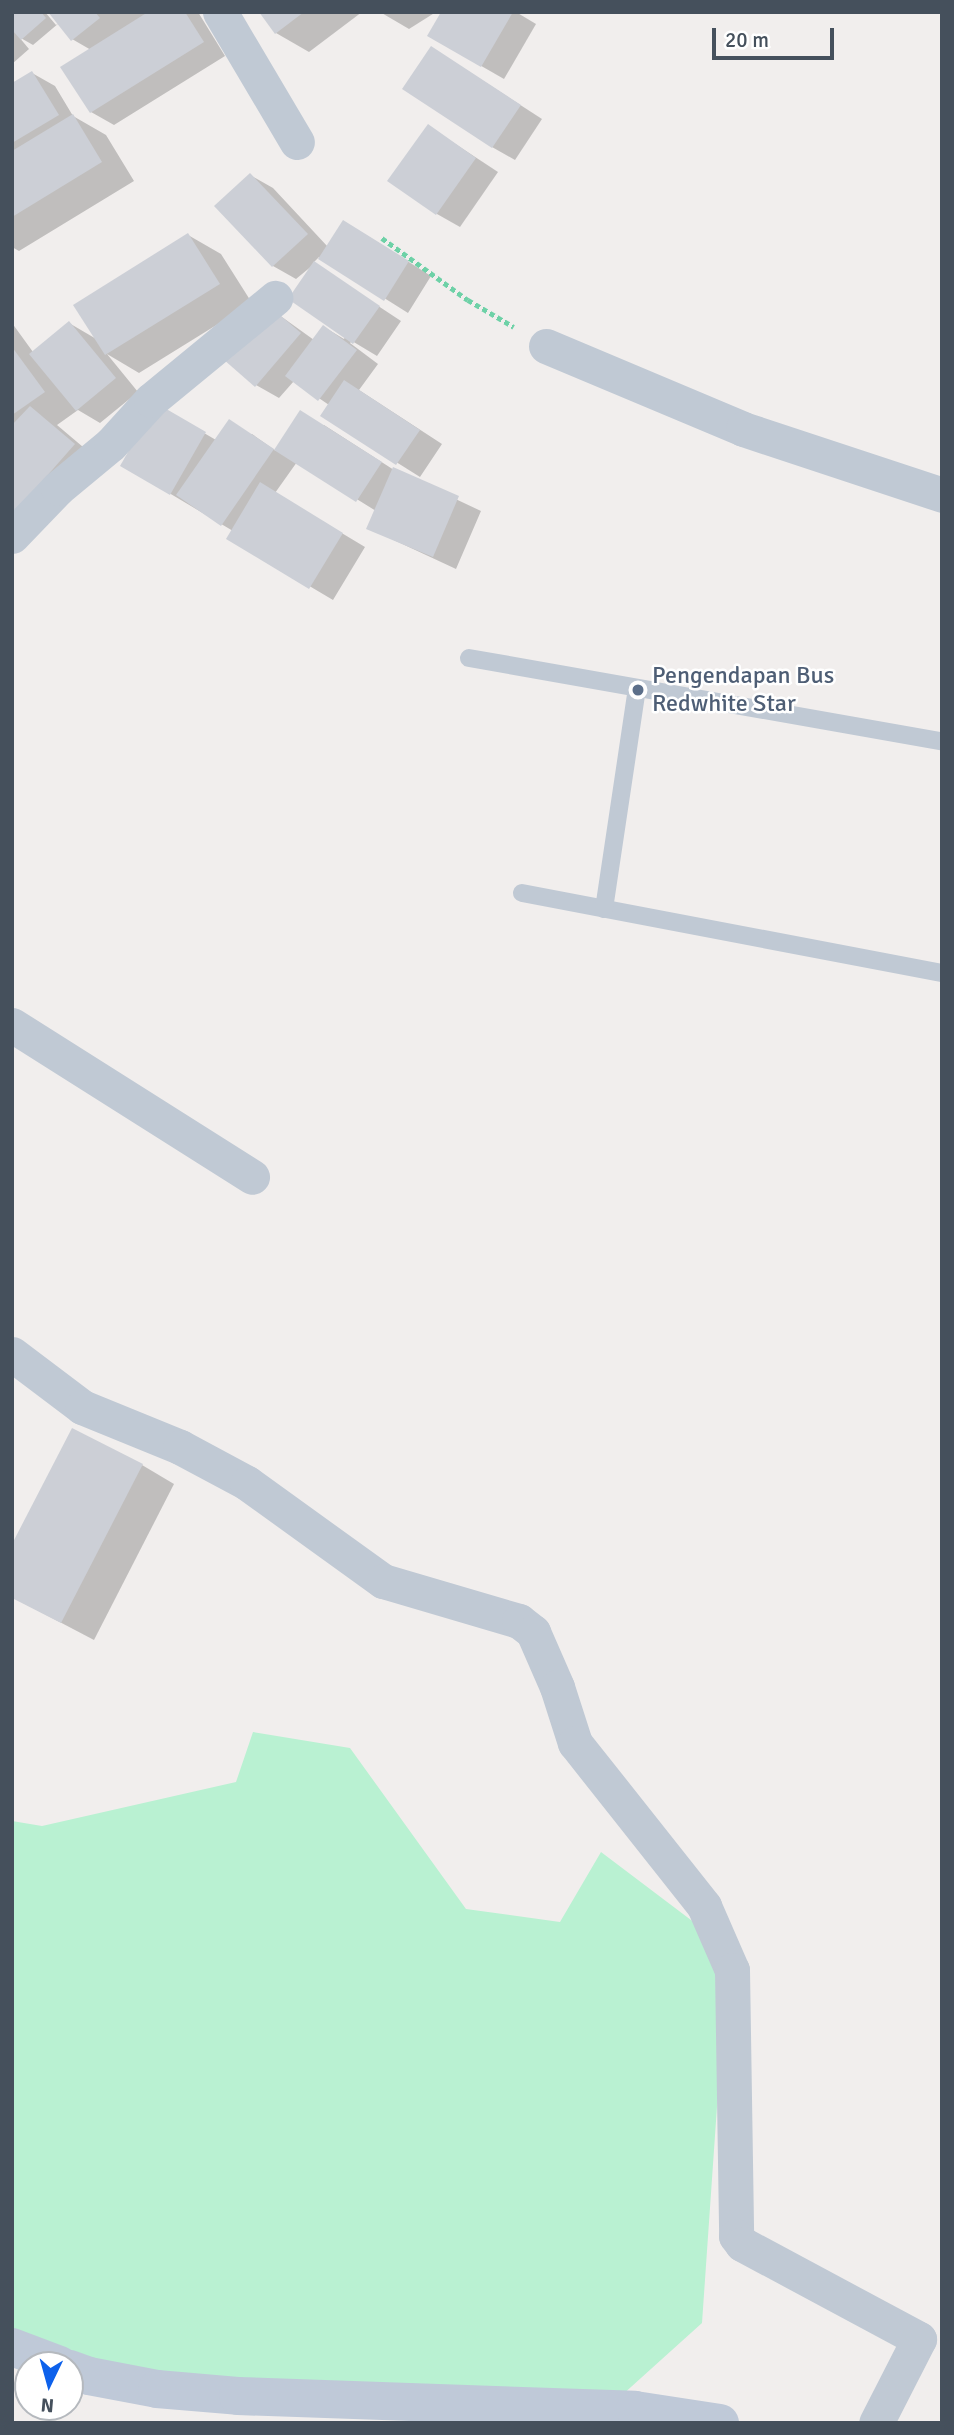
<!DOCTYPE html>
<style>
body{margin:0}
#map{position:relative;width:954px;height:2435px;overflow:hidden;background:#f1eeed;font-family:Signika,sans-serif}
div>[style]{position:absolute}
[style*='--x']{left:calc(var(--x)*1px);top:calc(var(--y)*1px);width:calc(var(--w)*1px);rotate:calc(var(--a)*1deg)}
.green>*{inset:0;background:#b9f1d2}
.shadow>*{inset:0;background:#0003}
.building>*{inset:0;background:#cccfd6}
.path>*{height:4.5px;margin-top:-2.25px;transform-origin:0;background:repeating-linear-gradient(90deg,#6ed1a7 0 5px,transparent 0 8.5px)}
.lane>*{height:18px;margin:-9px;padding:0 9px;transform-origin:9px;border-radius:9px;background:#c0c9d4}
.street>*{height:35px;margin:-17.5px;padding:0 17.5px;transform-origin:17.5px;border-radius:17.5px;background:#c0c9d4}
.secondary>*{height:38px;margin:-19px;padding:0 19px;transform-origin:19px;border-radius:19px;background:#bfc9d8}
.dots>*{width:19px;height:19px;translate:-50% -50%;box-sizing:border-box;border:4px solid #fff;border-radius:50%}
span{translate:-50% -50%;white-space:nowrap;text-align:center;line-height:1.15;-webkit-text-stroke:5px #fff;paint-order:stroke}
.service-label{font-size:24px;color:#4e5e75}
.left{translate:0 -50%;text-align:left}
.frame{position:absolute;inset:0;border:14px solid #45505c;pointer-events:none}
.north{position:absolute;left:14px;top:2351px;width:70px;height:70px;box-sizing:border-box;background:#fff;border:2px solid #b5b9be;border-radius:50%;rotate:185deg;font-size:19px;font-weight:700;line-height:28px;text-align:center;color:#45505c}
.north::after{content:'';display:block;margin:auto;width:24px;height:32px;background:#0d61eb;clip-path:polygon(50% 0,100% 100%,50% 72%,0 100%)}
.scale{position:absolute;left:712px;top:28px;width:122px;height:32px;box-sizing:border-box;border:4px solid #45505c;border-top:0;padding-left:9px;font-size:21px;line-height:24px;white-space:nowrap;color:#45505c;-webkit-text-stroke:5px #fff;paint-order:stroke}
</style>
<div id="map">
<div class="green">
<i style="clip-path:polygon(253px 1732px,350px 1748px,466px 1909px,560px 1922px,601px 1852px,728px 1948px,702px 2323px,621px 2396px,104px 2376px,12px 2330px,12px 1821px,42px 1826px,236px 1782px)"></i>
</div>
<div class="shadow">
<i style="clip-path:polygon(12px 12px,45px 12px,56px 25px,59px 23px,50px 12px,198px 12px,225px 56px,114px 125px,91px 112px,91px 50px,72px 39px,59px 23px,33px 45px,19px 37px,29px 49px,12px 64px)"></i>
<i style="clip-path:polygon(261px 12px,362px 12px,309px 52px,276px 33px)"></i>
<i style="clip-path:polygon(380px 12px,436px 12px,409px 29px)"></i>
<i style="clip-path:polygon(443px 12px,516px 12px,536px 24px,504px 79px,429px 36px)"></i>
<i style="clip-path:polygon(432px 48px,542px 119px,515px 160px,492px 147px)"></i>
<i style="clip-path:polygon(32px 73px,55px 86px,73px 116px,106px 135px,134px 181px,19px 251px,12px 247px,12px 79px,15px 83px)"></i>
<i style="clip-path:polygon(428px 126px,498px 172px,460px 227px,437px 214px)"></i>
<i style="clip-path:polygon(250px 175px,273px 188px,328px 247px,366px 235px,431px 276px,408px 313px,319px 257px,313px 263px,401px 321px,377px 356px,352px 341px,350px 343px,378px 364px,359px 390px,442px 444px,420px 477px,323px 416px,329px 405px,294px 381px,279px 398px,256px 385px,268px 307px,314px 340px,324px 327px,344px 339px,345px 337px,313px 265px,296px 279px,273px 266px)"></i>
<i style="clip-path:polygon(188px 235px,221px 254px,252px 303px,139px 373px,107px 354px,138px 392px,100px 423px,78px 410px,57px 425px,96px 458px,12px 505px,12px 323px,33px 352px,69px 323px,98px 340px)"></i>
<i style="clip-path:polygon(156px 405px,216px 440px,252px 434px,276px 451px,324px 425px,394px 470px,481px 511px,456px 569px,368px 528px,376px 511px,297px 462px,275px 493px,365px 547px,333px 600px,228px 538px,233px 531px,122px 465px)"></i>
<i style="clip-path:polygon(142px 1465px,174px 1484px,94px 1640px,12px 1597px)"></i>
</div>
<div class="building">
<i style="clip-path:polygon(12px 12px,41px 12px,46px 18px,21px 40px,12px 30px)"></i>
<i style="clip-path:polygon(48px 12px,95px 12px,100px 18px,71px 41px)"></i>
<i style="clip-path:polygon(148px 12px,185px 12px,204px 42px,90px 113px,60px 67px)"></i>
<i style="clip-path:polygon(259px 12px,304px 12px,275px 34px)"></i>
<i style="clip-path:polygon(441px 12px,513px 12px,481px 67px,427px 36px)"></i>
<i style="clip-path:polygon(431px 46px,521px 105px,492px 148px,402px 89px)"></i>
<i style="clip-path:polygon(32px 71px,59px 115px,12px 143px,12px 83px)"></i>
<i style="clip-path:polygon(73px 114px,102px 162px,12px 217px,12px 151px)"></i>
<i style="clip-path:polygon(428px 124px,476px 158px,436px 215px,387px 181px)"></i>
<i style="clip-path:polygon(250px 173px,308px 234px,272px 267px,214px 206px)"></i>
<i style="clip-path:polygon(343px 220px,409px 261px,384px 301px,318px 259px)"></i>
<i style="clip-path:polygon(188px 233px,220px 284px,105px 355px,73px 305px)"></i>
<i style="clip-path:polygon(314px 261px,380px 306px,353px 344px,288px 299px)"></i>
<i style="clip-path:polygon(268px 305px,301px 333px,255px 387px,223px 359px)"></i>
<i style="clip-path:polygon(69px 321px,116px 378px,76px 411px,29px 354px)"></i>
<i style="clip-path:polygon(323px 325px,357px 350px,318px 401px,285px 376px)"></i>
<i style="clip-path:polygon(12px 347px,45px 392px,12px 415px)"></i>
<i style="clip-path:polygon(344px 380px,420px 430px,396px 465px,320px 416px)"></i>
<i style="clip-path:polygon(156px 403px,206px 432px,170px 495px,120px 466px)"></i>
<i style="clip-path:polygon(30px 406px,75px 444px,16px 511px,12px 507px,12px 425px)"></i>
<i style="clip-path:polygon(300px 410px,382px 462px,356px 502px,274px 450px)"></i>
<i style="clip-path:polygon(229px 419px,274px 449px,221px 526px,176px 495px)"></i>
<i style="clip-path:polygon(393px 467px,459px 496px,433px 557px,366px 529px)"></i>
<i style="clip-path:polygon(260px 482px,343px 533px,309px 589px,226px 539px)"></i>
<i style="clip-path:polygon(72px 1428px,143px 1464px,61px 1623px,12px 1598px,12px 1544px)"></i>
</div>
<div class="path">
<i style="--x:382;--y:238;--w:106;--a:35.8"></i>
<i style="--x:468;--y:300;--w:53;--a:30.4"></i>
</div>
<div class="lane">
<i style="--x:469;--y:658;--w:480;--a:10"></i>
<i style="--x:522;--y:893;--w:428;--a:10.8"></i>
<i style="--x:604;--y:909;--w:223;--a:-81.5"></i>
</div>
<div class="street">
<i style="--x:220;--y:12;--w:151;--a:59.4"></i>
<i style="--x:546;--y:346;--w:214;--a:22.8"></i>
<i style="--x:743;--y:429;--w:210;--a:18.3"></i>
<i style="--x:12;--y:536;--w:66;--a:-46.2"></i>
<i style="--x:58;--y:488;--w:69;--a:-39.7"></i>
<i style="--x:111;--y:444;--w:59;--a:-47.7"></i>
<i style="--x:151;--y:400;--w:161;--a:-39.4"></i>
<i style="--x:12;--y:1025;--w:284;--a:32.3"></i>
<i style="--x:12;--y:1354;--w:88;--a:37.1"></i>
<i style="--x:82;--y:1407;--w:106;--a:22.2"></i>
<i style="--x:180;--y:1447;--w:76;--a:28.2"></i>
<i style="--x:247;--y:1483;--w:168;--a:35.8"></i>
<i style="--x:383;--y:1581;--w:142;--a:16.4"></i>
<i style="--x:519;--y:1621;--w:18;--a:38"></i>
<i style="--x:533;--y:1632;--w:60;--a:66.4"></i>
<i style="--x:557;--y:1687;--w:59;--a:72.2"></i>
<i style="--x:575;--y:1743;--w:208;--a:51.6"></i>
<i style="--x:704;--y:1906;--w:70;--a:66.4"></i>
<i style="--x:732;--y:1970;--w:266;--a:89.1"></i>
<i style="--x:736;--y:2236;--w:10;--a:53"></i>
<i style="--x:742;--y:2244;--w:201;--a:28.2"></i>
<i style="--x:919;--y:2339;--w:94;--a:117.1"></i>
</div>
<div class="secondary">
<i style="--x:12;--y:2347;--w:51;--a:20.6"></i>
<i style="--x:70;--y:2369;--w:20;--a:20"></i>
<i style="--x:89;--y:2376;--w:69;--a:10.8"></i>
<i style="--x:157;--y:2389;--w:81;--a:4.9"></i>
<i style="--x:238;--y:2396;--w:397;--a:2"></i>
<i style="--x:635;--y:2410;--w:86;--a:8.7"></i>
</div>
<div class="dots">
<i style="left:638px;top:690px;background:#5c6f8a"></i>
</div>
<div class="service-label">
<span class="left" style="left:652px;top:690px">Pengendapan Bus<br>Redwhite Star</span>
</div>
<div class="frame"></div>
<div class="north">N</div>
<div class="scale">20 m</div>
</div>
